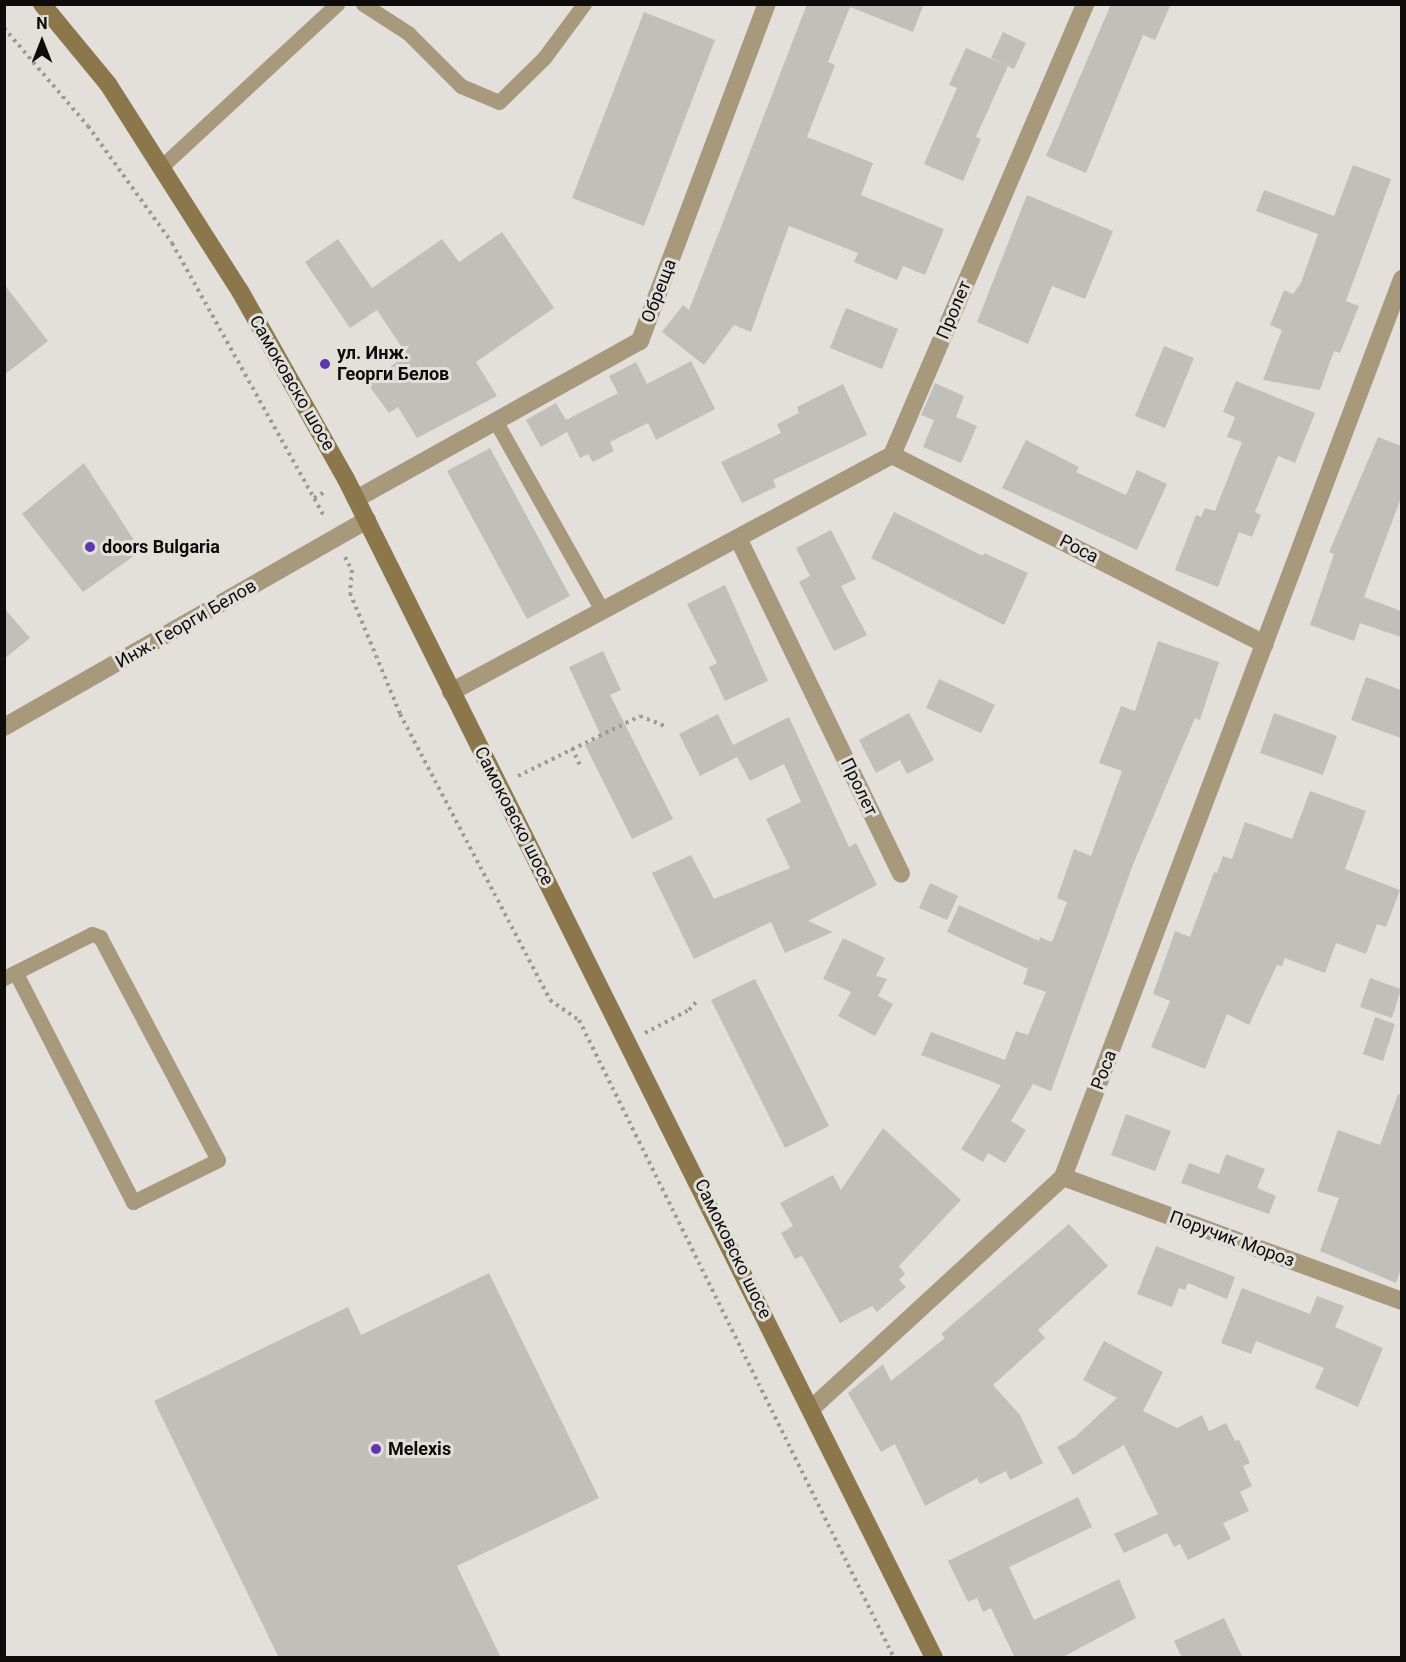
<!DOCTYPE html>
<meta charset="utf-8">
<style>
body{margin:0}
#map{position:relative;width:1406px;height:1662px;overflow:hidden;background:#e3e0db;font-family:Roboto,sans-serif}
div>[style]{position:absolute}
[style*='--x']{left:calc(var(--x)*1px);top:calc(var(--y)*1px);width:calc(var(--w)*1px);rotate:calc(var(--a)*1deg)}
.building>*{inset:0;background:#c1bfba}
.path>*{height:4px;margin-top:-2px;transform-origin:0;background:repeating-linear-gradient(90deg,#9d9a96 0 3px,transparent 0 7.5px)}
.service>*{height:15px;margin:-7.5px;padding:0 7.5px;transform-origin:7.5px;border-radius:7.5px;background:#a8997d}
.minor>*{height:18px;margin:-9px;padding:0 9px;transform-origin:9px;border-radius:9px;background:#a8997d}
.tertiary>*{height:18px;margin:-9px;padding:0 9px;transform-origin:9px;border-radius:9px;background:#a8997d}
.secondary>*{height:18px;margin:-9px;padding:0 9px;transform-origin:9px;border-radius:9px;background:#8c764b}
.dots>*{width:16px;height:16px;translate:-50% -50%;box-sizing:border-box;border:3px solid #e3e0db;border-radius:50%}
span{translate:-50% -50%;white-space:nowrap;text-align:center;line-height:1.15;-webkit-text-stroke:6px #e3e0db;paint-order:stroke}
.street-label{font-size:18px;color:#0d0c0b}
.poi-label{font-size:18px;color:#0d0c0b;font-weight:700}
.left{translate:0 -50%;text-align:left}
.frame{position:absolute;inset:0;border:6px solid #0d0c0b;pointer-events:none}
.north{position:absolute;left:12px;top:12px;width:60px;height:60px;-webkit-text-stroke:4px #e3e0db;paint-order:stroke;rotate:0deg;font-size:16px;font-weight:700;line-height:24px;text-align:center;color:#0d0c0b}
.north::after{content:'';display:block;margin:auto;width:21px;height:27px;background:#0d0c0b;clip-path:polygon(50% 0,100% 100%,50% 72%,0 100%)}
</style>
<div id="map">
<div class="building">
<i style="clip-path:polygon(807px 4px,924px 4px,913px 32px,850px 7px,828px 62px,835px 65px,807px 137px,873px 163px,861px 195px,944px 229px,925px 275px,903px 266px,897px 280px,854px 262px,858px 253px,789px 226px,751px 332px,734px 325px,704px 365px,662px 332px,683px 305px,689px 310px)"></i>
<i style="clip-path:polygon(1111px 4px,1171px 4px,1155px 40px,1143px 35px,1086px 173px,1046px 156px)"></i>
<i style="clip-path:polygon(644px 12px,715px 40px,644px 226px,572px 198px)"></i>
<i style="clip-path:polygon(1003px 32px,1026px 43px,1014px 69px,991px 58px)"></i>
<i style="clip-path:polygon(966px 48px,1008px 66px,976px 137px,981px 139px,963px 181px,924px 164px,957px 88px,949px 85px)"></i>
<i style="clip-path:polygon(1353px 165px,1391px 179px,1346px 301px,1359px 306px,1340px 353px,1334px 351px,1320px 390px,1263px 380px,1282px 330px,1270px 325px,1284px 290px,1293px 294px,1301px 283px,1318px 234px,1256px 211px,1264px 190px,1334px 216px)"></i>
<i style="clip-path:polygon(1027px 195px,1113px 231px,1085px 299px,1052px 286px,1028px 344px,977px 322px)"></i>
<i style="clip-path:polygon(502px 232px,554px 308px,476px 362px,497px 396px,417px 438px,398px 407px,389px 413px,367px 383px,407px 355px,377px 310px,350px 328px,305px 262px,338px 239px,372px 288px,442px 239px,459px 262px)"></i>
<i style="clip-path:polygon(4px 284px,48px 341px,4px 375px)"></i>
<i style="clip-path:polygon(846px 308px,898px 329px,882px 369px,830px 348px)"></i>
<i style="clip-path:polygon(1164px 346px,1194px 358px,1165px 428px,1135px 416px)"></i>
<i style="clip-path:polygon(691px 361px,715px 409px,656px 440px,648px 423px,610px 442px,614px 451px,593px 462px,588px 454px,580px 458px,567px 432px,541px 447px,526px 420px,556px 403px,566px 420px,618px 393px,609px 376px,636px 362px,647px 384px)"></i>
<i style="clip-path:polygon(1236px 381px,1315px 413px,1295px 463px,1278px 456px,1255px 512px,1261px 515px,1252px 537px,1239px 532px,1218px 587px,1175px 570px,1196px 515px,1201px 517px,1205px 508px,1215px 511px,1242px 442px,1227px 437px,1235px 417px,1223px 412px)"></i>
<i style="clip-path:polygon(935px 383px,964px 396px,956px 417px,977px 426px,961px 463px,923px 447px,934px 420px,921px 415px)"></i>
<i style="clip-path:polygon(843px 384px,867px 435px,773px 480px,776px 487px,742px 503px,721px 462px,781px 433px,777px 424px,799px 413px,797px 407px)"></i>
<i style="clip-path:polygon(1378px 437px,1401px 446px,1401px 498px,1364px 597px,1401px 611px,1401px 637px,1360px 623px,1354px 641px,1310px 625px,1334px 554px,1329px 552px)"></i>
<i style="clip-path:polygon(1026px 440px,1079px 467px,1076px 472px,1126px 495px,1137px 470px,1167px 484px,1137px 550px,1002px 488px)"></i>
<i style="clip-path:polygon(490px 448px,570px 596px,527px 619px,447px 471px)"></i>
<i style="clip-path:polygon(84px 463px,141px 551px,83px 592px,22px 514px)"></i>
<i style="clip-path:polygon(894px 512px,983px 556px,984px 553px,1028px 573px,1004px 625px,871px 558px)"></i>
<i style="clip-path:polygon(831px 530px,856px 579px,841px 586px,867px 635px,834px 651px,799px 582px,810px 576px,796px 548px)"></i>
<i style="clip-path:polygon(725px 585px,768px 681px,725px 701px,709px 667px,717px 663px,687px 604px)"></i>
<i style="clip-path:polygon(4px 608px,30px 638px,4px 659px)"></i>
<i style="clip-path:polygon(1158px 641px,1219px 662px,1200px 720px,1195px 718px,1134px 862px,1051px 1091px,1033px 1084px,1011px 1121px,1026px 1130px,1005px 1163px,988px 1153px,983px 1162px,961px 1149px,1001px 1085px,921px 1055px,931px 1032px,1005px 1060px,1016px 1031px,1028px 1035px,1046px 992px,1023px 984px,1028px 969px,947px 932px,959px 905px,1039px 941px,1040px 937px,1052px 942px,1067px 902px,1057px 898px,1074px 849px,1091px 856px,1122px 771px,1099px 763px,1121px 706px,1135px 711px)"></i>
<i style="clip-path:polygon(603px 651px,621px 690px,610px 695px,673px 819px,632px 839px,585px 745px,601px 736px,569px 667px)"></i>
<i style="clip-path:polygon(1366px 677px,1401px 690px,1401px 738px,1351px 720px)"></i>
<i style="clip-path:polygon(939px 679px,995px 705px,981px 733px,926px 708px)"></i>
<i style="clip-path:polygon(909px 713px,934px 760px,907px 774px,900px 760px,876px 773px,859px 740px)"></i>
<i style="clip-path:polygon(1274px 713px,1337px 736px,1323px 775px,1260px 753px)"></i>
<i style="clip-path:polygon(718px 714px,733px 745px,789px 717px,849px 847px,856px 843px,877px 885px,808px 921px,833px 932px,785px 953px,771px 922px,694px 959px,652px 873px,691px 855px,714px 899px,790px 868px,766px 819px,801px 802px,784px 764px,750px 781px,737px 757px,700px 776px,679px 734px)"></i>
<i style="clip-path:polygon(1310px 791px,1366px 811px,1345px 869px,1400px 890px,1386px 927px,1377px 924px,1366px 954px,1336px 943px,1325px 973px,1285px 958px,1282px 966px,1277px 965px,1249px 1025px,1227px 1014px,1205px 1069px,1151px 1047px,1170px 1001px,1153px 994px,1175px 931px,1190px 937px,1214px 872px,1217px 873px,1223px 856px,1232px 859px,1245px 822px,1292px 839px)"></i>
<i style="clip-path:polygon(930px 883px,958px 896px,947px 920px,919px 908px)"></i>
<i style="clip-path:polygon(843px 938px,885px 958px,876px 976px,887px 979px,878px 996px,893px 1004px,875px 1036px,838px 1016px,851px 992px,823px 979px)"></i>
<i style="clip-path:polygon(1370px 978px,1401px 989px,1392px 1018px,1360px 1007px)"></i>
<i style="clip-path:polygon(755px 979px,829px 1126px,785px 1148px,711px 1000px)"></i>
<i style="clip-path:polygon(1375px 1017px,1395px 1024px,1383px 1061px,1363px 1054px)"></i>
<i style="clip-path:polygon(1398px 1094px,1401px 1095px,1401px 1269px,1396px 1283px,1320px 1251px,1339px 1198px,1317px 1191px,1338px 1130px,1380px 1145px)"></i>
<i style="clip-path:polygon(1126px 1114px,1171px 1131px,1155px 1171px,1111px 1155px)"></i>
<i style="clip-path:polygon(883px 1128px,961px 1200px,899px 1266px,905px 1274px,899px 1280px,906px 1287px,877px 1312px,872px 1306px,840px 1323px,802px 1256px,795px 1259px,781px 1233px,793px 1226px,780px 1203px,833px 1175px,841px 1190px)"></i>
<i style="clip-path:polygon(1226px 1154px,1265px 1169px,1257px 1188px,1276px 1196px,1269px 1214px,1181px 1183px,1189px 1163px,1219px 1174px)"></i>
<i style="clip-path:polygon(1069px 1224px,1108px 1266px,1038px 1330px,1045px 1338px,993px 1385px,1020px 1415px,1043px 1463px,1010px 1480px,1006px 1471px,980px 1484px,977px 1478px,925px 1506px,895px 1444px,881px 1452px,848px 1393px,883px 1364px,891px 1381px,945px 1338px,941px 1334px)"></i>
<i style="clip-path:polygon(1156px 1246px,1235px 1277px,1227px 1299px,1188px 1283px,1185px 1290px,1179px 1288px,1172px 1307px,1137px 1294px)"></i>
<i style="clip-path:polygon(489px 1273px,599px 1498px,457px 1566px,501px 1658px,279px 1658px,154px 1401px,348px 1307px,361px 1335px)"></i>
<i style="clip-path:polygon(1242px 1288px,1310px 1314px,1317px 1296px,1344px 1306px,1335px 1327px,1383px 1348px,1358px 1407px,1315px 1388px,1324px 1368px,1256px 1341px,1251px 1354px,1221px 1343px)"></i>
<i style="clip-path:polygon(1104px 1341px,1163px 1372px,1143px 1411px,1177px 1428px,1202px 1415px,1209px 1431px,1226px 1423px,1235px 1441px,1239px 1440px,1250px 1463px,1243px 1466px,1252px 1486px,1240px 1492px,1249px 1511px,1223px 1523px,1231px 1539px,1188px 1560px,1180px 1544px,1174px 1547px,1167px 1533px,1124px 1553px,1114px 1534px,1158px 1514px,1124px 1445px,1073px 1475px,1057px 1447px,1075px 1437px,1117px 1398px,1083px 1380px)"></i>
<i style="clip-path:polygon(1078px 1497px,1092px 1527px,1009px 1567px,1034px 1620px,1119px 1579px,1136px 1618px,1061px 1658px,1015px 1658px,991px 1608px,983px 1612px,977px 1598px,968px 1602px,948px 1561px)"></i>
<i style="clip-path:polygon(1224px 1618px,1243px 1658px,1182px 1658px,1174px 1641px)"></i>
</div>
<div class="path">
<i style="--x:4;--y:28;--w:129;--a:49.4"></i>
<i style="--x:88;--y:126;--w:144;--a:54.3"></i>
<i style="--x:172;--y:243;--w:315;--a:60.9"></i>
<i style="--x:314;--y:498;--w:14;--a:-30"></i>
<i style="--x:345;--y:557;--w:15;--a:62"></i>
<i style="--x:352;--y:570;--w:23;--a:95"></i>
<i style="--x:350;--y:593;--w:131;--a:67.5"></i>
<i style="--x:400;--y:714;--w:323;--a:62.3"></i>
<i style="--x:550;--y:1000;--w:35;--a:35"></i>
<i style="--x:579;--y:1020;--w:712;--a:63.72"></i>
<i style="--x:572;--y:748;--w:21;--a:65"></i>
<i style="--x:518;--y:776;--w:136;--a:-26.2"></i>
<i style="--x:640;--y:716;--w:27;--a:22"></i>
<i style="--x:645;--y:1033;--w:50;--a:-27.6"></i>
<i style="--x:689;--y:1010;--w:13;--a:-48"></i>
</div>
<div class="service">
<i style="--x:363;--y:4;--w:54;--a:32.8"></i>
<i style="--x:408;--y:33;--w:75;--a:45"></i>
<i style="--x:461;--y:86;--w:41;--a:22.8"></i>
<i style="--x:499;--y:102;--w:63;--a:-44.4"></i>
<i style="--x:544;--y:58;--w:67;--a:-53.5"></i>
<i style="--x:161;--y:167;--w:240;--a:-42.8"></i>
<i style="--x:496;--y:422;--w:216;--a:60.6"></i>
<i style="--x:4;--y:978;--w:98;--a:-26.6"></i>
<i style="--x:92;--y:934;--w:9;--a:21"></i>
<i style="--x:100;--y:937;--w:252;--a:62.1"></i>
<i style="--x:218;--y:1160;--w:95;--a:153.7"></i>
<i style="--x:133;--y:1202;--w:257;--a:-117.1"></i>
</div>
<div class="minor">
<i style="--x:892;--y:455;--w:418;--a:26.9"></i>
<i style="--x:356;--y:499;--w:325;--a:-29.1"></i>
<i style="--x:640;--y:341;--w:360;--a:-69.4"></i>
<i style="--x:738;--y:538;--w:373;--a:64.1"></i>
<i style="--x:451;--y:692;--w:501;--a:-28.25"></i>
<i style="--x:892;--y:455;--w:491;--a:-66.8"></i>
<i style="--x:1063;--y:1177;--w:361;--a:20.1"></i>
<i style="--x:812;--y:1408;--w:341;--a:-42.6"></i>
<i style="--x:1063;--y:1177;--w:960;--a:-69.32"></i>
</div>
<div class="tertiary">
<i style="--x:4;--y:727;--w:418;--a:-29.7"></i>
</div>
<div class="secondary">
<i style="--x:42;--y:4;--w:104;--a:50.5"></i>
<i style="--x:108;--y:84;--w:246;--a:57.5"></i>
<i style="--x:240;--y:291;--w:216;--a:60.6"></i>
<i style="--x:346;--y:479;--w:1317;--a:63.49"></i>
</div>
<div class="dots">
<i style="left:325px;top:364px;background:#6036ae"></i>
<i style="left:90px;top:547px;background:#6036ae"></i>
<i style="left:376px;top:1449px;background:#6036ae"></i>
</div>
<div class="street-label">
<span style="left:659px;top:291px;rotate:-69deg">Обреща</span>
<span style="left:954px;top:310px;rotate:-67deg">Пролет</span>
<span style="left:292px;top:383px;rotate:60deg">Самоковско шосе</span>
<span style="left:1079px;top:549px;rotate:27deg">Роса</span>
<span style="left:186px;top:624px;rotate:-30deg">Инж. Георги Белов</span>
<span style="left:859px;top:787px;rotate:64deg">Пролет</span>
<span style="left:514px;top:816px;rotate:63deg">Самоковско шосе</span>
<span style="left:1104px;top:1070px;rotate:-69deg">Роса</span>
<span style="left:1232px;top:1239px;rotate:20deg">Поручик Мороз</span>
<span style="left:733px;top:1249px;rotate:64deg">Самоковско шосе</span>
</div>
<div class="poi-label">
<span class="left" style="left:337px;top:364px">ул. Инж.<br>Георги Белов</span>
<span class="left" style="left:102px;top:547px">doors Bulgaria</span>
<span class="left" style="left:388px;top:1449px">Мelexis</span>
</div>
<div class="frame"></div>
<div class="north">N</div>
</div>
